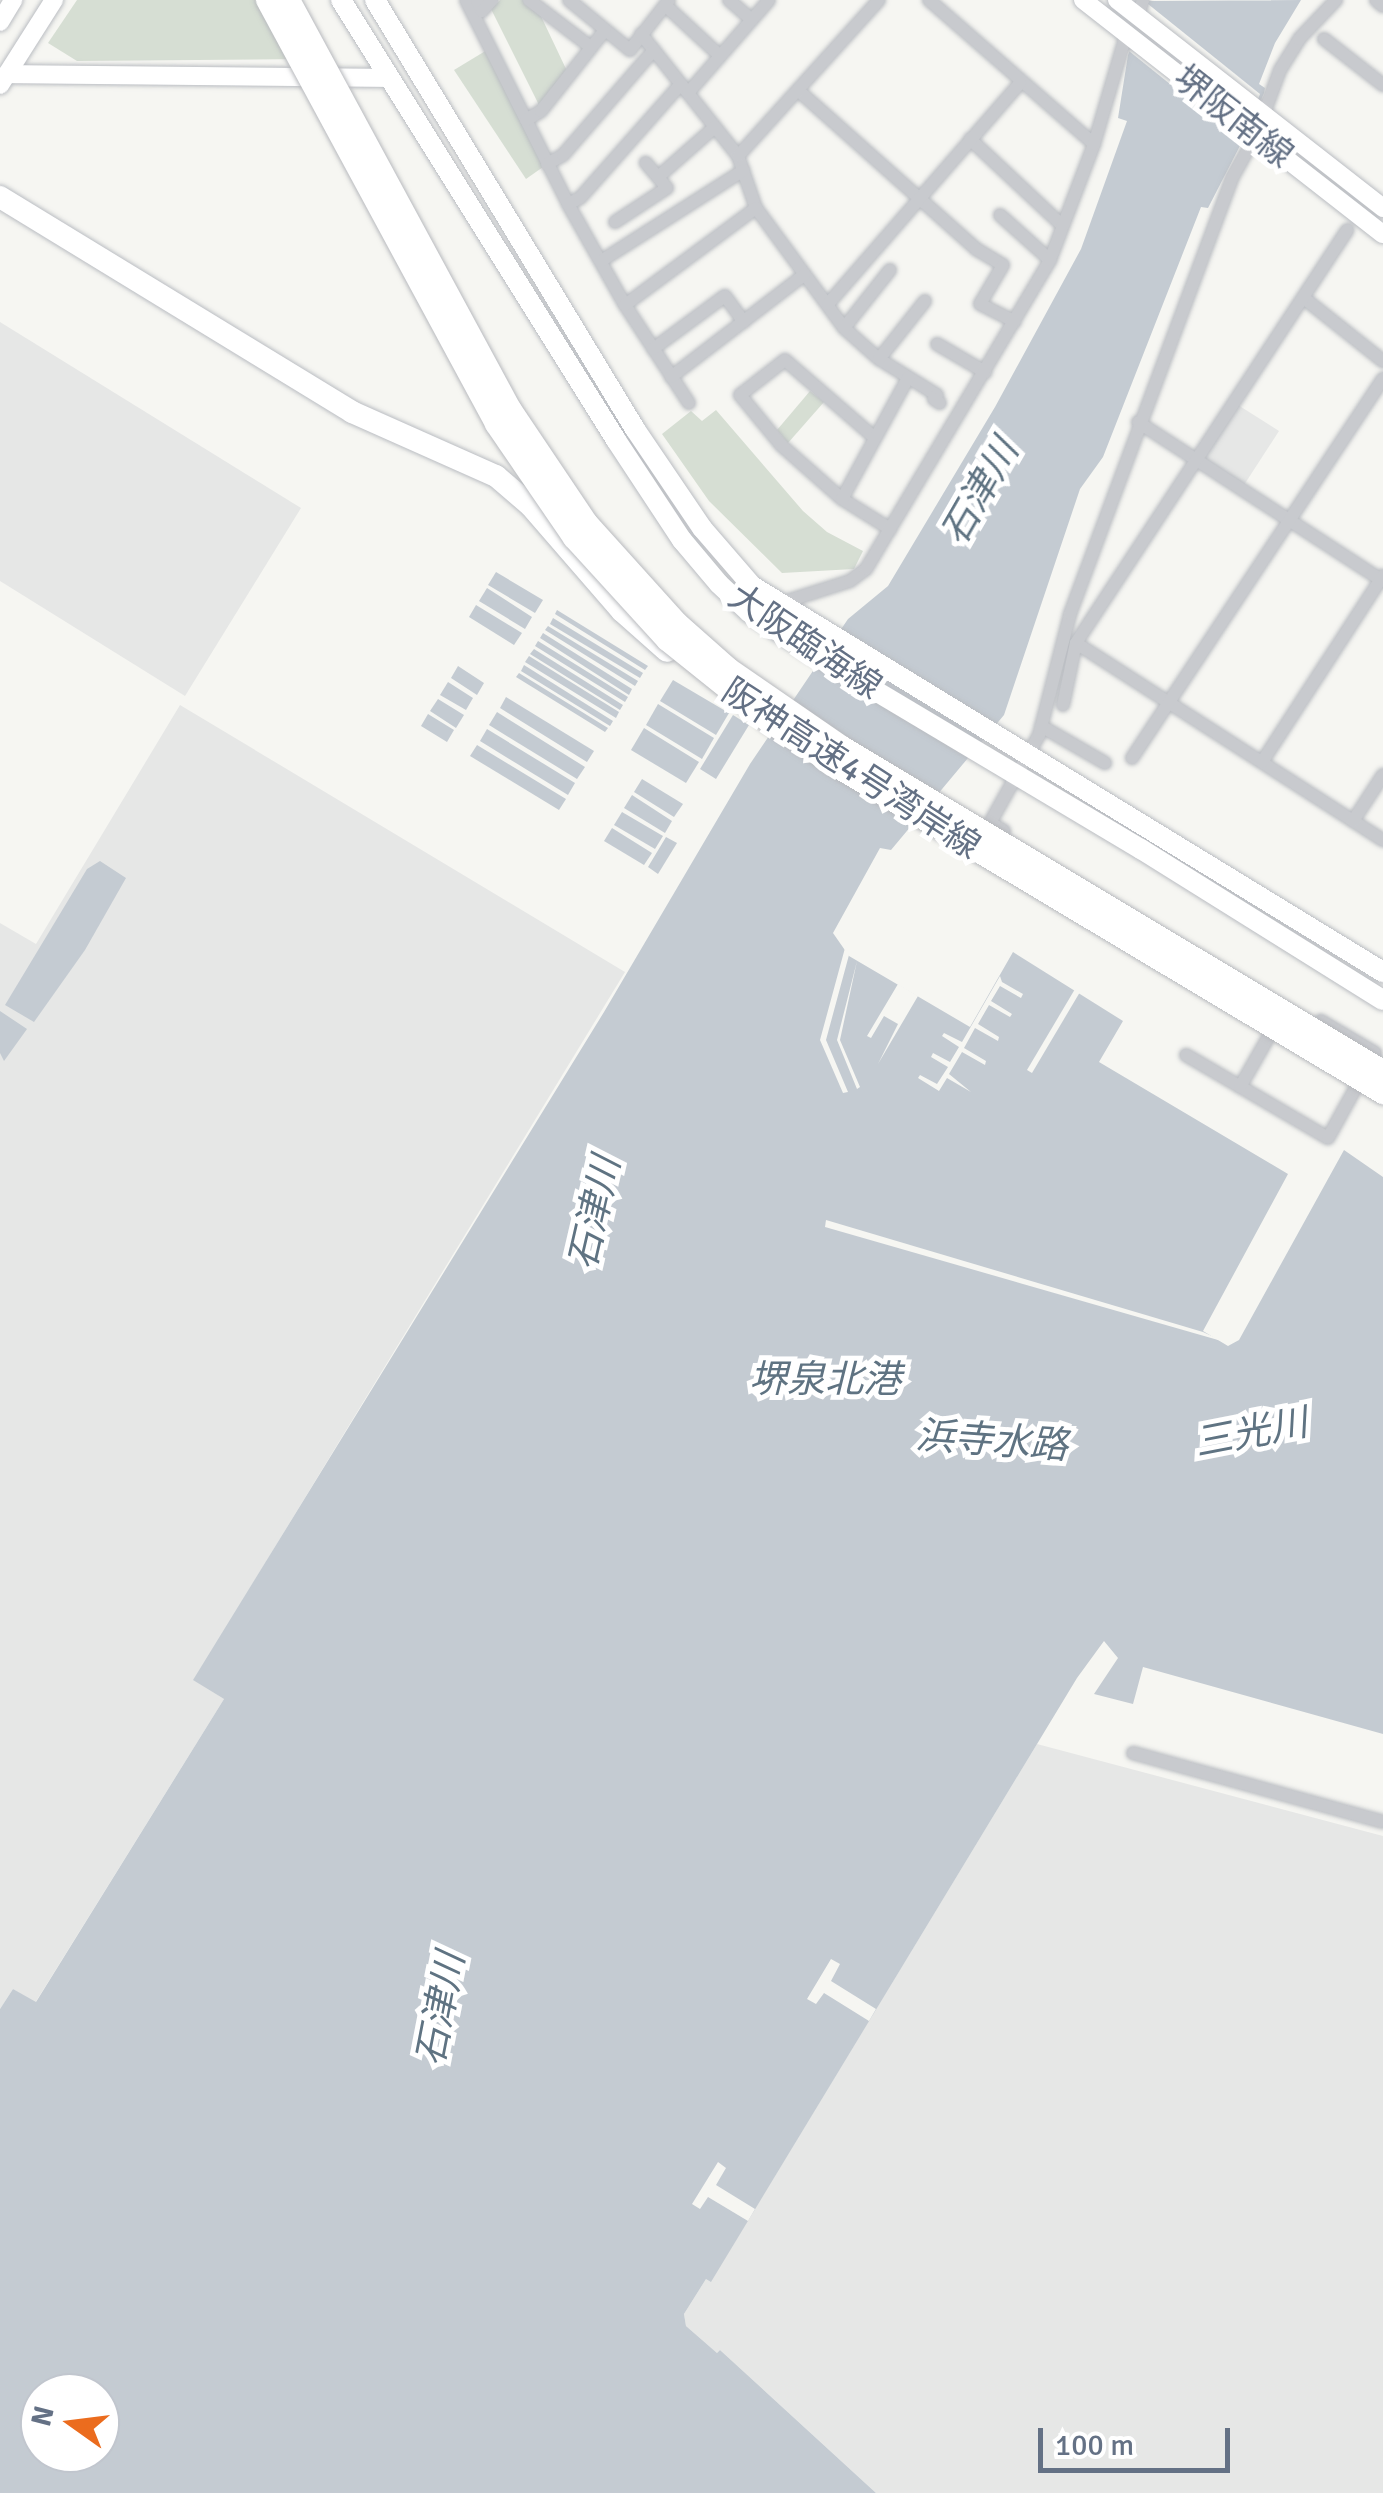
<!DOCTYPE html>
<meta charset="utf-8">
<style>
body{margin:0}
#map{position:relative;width:1383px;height:2493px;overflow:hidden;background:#f6f6f2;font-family:Signika,"Noto Sans JP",sans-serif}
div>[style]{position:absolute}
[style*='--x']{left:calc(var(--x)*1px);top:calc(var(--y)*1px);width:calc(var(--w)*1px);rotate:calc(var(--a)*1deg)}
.built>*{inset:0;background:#e6e7e6}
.green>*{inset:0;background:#d6ded3}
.water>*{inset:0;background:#c4cbd2}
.pier>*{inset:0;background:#f6f6f2}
.roads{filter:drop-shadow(0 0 2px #babdc2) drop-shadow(0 0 2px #babdc2)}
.street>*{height:12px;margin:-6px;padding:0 6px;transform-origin:6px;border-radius:6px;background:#c8cace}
.secondary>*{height:18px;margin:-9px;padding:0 9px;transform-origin:9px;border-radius:9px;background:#fff}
.primary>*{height:20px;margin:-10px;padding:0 10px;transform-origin:10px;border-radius:10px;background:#fff}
.highway>*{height:22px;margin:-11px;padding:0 11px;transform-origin:11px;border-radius:11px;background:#fff}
.bridges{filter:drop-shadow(0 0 2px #b8babe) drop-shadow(0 0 2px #b8babe)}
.highway-bridge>*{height:22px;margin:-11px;padding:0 11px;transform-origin:11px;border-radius:11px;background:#fff}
span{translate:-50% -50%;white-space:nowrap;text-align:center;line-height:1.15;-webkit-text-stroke:10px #fff;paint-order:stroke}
.street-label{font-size:35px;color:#647185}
.water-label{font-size:38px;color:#5f7382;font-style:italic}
.north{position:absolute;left:20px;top:2373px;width:100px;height:100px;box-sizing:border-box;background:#fff;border:2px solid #c1c6ce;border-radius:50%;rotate:284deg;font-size:28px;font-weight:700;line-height:40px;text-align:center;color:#647185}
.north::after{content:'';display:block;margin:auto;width:35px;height:45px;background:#eb6c1e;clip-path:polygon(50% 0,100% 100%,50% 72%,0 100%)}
.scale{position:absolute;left:1038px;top:2428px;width:192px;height:45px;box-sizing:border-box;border:5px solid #647185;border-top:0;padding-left:12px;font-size:30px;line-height:35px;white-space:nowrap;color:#647185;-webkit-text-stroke:8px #fff;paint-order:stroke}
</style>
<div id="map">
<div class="built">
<i style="clip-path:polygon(0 322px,301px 508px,185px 696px,0 581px)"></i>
<i style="clip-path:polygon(1238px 405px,1279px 431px,1244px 485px,1206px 460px,1206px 455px)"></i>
<i style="clip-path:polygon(180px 705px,625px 972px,194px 1680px,224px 1699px,35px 2003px,13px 1989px,0 2009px,0 923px,36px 944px)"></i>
<i style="clip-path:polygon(1037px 1744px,1383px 1836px,1383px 2493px,876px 2493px,720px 2350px,717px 2353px,686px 2326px,684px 2314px,706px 2279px,711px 2281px)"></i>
</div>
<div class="green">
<i style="clip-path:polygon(77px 0,276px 0,304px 59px,77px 61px,48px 43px)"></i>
<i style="clip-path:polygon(500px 0,524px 0,539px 12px,567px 71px,540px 107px,491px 9px)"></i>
<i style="clip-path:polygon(487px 50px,543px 167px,526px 179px,454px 70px)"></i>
<i style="clip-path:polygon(810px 391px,824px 402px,788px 443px,777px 430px)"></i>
<i style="clip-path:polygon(716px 410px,803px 511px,827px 532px,863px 551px,854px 569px,782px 573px,709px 501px,662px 434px,691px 411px,702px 421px)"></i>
</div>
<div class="water">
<i style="clip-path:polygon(evenodd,1301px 0,1275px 43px,1259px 84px,1265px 88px,1264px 93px,1244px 138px,1208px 208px,1201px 207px,1103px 457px,1080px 489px,1004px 715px,891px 850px,880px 848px,833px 933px,849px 956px,970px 1027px,1013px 952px,1123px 1021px,1099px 1062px,1288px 1174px,1203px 1331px,1228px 1346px,1239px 1340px,1344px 1150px,1383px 1177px,1383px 1734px,1143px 1667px,1133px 1704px,1094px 1694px,1118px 1658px,1104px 1641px,1077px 1678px,711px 2282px,706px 2279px,684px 2314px,686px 2326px,717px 2353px,720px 2350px,876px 2493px,0 2493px,0 2009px,13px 1989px,36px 2002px,224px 1699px,193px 1680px,604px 1012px,750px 764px,848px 619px,888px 586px,995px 407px,1081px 249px,1127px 121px,1118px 118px,1128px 55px,1149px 1px,1301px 0,40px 2393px,100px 2393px,100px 2453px,40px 2453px,40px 2393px)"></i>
<i style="clip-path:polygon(496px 572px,543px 600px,535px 613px,488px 585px)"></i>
<i style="clip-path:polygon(487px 588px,532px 617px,525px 629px,479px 601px)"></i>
<i style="clip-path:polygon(476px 605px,522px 633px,514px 645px,469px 617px)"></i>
<i style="clip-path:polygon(557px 610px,648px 666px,645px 670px,555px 614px)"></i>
<i style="clip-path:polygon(553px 618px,643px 673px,640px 678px,550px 624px)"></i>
<i style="clip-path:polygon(548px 626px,638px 681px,635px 686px,545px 630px)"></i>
<i style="clip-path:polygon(543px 633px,632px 689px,629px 695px,540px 638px)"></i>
<i style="clip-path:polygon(538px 641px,628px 697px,625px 702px,535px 646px)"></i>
<i style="clip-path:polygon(534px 649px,623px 705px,620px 710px,530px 654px)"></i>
<i style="clip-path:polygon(529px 656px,619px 712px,616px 718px,525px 662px)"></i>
<i style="clip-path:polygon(524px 665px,613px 721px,610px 726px,521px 671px)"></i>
<i style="clip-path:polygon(458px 666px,484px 683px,477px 695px,451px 678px)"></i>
<i style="clip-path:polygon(519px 673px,608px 728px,605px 732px,516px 677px)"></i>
<i style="clip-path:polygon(673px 680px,729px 713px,716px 735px,660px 701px)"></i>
<i style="clip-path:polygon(448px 682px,473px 698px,466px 710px,440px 695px)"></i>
<i style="clip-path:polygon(506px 697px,594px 751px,587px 762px,500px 708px)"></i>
<i style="clip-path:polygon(438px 699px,464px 715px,456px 728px,430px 711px)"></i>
<i style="clip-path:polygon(658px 704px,714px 738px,702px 759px,646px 725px)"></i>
<i style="clip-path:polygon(497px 712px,585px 767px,577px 779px,489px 725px)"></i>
<i style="clip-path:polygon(428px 714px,454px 730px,447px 742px,421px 726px)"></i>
<i style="clip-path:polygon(733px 715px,749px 725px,716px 779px,700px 769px)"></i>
<i style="clip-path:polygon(644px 728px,699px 762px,686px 783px,631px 750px)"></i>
<i style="clip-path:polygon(487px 729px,575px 783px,568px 795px,480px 741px)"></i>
<i style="clip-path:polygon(477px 745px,566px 799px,559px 810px,470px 756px)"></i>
<i style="clip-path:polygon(642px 779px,683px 804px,674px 817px,634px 792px)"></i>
<i style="clip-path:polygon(632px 795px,672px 821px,665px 833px,624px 808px)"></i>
<i style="clip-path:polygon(622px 812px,663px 836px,655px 849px,614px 825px)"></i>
<i style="clip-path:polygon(612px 828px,652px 853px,644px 865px,604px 841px)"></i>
<i style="clip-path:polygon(666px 837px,677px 843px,658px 874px,648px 867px)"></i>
<i style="clip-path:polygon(100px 861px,126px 878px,85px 950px,34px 1022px,5px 1005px,87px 869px)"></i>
<i style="clip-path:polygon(0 1011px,27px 1029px,4px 1061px,0 1053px)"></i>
</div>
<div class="pier">
<i style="clip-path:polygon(1148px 4px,1260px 94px,1242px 142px,1129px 51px)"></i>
<i style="clip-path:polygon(845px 948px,849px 955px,826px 1040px,848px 1092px,843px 1093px,820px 1040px)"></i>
<i style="clip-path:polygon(857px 961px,840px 1040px,860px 1087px,857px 1089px,837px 1040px)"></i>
<i style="clip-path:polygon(1000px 976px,1002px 982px,1023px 994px,1021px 998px,1000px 986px,991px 1001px,1012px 1014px,1010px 1017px,989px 1005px,978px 1024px,999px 1037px,998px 1041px,975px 1028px,964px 1048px,986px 1061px,985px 1065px,962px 1052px,949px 1074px,971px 1092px,947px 1078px,939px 1091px,918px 1078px,920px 1075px,937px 1084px,948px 1067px,931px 1057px,933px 1053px,950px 1062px,959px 1047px,942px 1036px,944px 1033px,962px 1042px)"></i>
<i style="clip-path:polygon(898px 984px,918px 996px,878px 1064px,898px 1024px,884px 1016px,871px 1038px,867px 1036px)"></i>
<i style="clip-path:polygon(1075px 989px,1080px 992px,1032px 1073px,1027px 1070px)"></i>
<i style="clip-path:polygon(826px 1220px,1203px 1332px,1225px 1342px,825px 1227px)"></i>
<i style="clip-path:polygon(831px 1959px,840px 1964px,831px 1981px,876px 2009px,869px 2021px,824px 1993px,816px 2004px,807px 1999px)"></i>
<i style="clip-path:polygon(718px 2162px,726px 2168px,716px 2185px,755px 2209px,748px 2221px,708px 2197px,700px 2209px,692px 2204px)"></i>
</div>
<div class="roads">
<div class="street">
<i style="--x:466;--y:0;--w:228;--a:63.4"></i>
<i style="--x:568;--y:204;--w:116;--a:60.6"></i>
<i style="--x:625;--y:305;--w:117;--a:56.9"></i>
<i style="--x:477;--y:0;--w:12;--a:66"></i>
<i style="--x:482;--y:11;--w:15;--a:-48"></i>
<i style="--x:529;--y:0;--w:78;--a:37.2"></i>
<i style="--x:569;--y:0;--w:79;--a:39.3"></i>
<i style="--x:630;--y:50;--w:63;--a:-52"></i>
<i style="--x:729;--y:0;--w:30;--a:41"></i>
<i style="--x:929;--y:0;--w:219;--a:41.1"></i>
<i style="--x:1376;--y:0;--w:9;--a:41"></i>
<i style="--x:665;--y:5;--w:75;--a:42.8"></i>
<i style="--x:1138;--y:16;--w:17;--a:-73"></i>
<i style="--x:641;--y:34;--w:156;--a:51.5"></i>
<i style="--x:738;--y:156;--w:55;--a:70.9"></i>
<i style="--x:756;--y:208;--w:149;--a:53.7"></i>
<i style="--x:844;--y:328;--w:47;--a:41.5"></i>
<i style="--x:879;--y:359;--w:68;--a:31.8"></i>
<i style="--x:937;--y:395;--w:5;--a:127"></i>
<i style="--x:934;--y:399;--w:7;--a:34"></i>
<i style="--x:1324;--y:39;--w:75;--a:37.9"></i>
<i style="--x:800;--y:92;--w:236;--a:41.7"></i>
<i style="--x:976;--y:249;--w:31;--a:31"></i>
<i style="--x:1003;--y:265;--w:45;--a:120.5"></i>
<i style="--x:980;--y:304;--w:39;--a:27"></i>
<i style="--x:688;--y:93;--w:123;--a:-48.9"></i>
<i style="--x:526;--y:120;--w:17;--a:-31"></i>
<i style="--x:541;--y:111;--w:103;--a:-51.7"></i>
<i style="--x:970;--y:139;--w:127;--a:43.1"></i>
<i style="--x:738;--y:156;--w:210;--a:-47.9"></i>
<i style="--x:547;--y:164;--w:18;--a:-29"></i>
<i style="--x:563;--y:155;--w:139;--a:-49.1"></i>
<i style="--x:658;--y:177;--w:76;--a:-41.3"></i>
<i style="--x:568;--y:204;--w:13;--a:-27"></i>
<i style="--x:580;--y:198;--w:152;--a:-48.5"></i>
<i style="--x:1000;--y:215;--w:67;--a:42"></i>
<i style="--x:615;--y:222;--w:62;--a:-33.2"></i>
<i style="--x:667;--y:188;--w:33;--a:-130"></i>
<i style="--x:601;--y:261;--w:169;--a:-32.5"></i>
<i style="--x:1305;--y:299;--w:100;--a:38.5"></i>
<i style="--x:828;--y:304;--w:293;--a:-49"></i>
<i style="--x:625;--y:305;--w:163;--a:-36.5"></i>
<i style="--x:844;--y:328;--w:74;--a:-51.6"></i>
<i style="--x:937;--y:344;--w:56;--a:30.3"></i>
<i style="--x:653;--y:349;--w:89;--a:-36.4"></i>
<i style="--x:725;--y:296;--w:32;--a:54"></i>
<i style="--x:879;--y:359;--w:74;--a:-51.6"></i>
<i style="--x:671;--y:377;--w:168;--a:-37.5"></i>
<i style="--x:1138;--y:422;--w:292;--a:33"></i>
<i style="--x:875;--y:438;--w:119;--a:-139.1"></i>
<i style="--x:785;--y:360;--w:57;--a:142.1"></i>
<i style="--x:740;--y:395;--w:65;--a:50.6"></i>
<i style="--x:781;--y:445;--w:81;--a:41.5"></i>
<i style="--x:842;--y:499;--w:57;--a:32"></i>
<i style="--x:842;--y:499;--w:138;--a:-61.4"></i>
<i style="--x:781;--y:603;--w:72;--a:-17.7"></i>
<i style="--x:850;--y:581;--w:20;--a:-37"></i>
<i style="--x:866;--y:569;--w:360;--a:-59.2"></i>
<i style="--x:1050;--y:260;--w:124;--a:-69.2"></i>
<i style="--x:1094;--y:144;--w:114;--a:-73.6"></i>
<i style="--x:1076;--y:643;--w:365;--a:32.7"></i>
<i style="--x:1063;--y:705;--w:63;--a:-78.2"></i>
<i style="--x:1076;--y:643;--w:494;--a:-56.7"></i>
<i style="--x:1041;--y:726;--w:74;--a:30"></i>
<i style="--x:1132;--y:758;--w:455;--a:-56.5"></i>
<i style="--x:1262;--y:762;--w:222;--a:-57"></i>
<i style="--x:1353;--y:821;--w:55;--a:-56.9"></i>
<i style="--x:1004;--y:831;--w:16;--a:-150"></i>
<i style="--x:990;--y:823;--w:101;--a:-60.9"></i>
<i style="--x:1039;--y:735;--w:125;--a:-75.6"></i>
<i style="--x:1070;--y:614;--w:465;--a:-69.6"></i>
<i style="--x:1232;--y:178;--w:49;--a:-60.8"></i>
<i style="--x:1256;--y:135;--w:69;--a:-69.7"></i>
<i style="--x:1280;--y:70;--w:36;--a:-58"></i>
<i style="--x:1299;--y:39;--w:54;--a:-46.5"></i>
<i style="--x:1186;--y:1055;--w:164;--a:30.3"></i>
<i style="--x:1328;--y:1138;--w:97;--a:-61.1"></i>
<i style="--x:1375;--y:1053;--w:63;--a:-149.3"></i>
<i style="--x:1240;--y:1087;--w:73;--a:-60.3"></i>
<i style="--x:1133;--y:1753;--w:259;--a:15.4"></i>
</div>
<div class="secondary">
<i style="--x:1083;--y:0;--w:380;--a:38"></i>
<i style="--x:1117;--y:0;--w:338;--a:38"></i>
<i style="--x:0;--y:22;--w:26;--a:-59"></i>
<i style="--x:7;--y:74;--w:379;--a:0.6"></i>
<i style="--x:0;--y:85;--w:101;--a:-57.6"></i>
</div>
<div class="primary">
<i style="--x:341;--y:0;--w:519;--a:57.99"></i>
<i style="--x:616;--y:440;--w:120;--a:56.6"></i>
<i style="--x:682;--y:540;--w:57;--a:49.9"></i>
<i style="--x:719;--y:584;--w:41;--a:43"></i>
<i style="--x:749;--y:612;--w:69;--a:33.2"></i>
<i style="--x:807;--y:650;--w:389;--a:30.8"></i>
<i style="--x:1141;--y:849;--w:285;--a:32"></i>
<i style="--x:375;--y:0;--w:502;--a:58.78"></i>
<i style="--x:635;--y:429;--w:120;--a:55.9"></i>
<i style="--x:702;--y:528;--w:77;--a:49.2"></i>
<i style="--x:752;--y:586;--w:740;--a:31.46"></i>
</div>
<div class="highway">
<i style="--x:0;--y:197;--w:412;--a:31.4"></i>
<i style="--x:352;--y:412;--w:158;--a:24"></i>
<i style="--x:496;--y:476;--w:46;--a:40.6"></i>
<i style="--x:531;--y:506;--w:139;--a:49.1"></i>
<i style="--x:622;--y:611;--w:60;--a:41.6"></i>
</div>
</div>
<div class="bridges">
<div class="highway-bridge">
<i style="--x:267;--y:0;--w:482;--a:61.6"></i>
<i style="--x:496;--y:424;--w:138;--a:55.6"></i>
<i style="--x:574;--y:538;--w:138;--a:47.6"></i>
<i style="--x:667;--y:640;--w:129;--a:38.7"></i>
<i style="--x:768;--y:721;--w:79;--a:33.7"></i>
<i style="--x:834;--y:765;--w:640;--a:30.86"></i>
<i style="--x:289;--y:0;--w:466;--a:61.6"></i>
<i style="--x:511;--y:410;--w:136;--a:56.1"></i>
<i style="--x:587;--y:523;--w:135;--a:48"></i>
<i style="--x:677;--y:623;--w:69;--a:41.5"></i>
<i style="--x:729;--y:669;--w:137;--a:34.6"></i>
<i style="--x:842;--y:747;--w:631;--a:30.92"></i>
</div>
</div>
<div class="street-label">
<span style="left:1233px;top:117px;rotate:38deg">堺阪南線</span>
<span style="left:805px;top:642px;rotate:34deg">大阪臨海線</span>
<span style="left:851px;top:769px;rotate:33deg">阪神高速4号湾岸線</span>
</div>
<div class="water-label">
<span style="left:980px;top:492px;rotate:-60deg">石津川</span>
<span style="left:595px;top:1213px;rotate:-77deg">石津川</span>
<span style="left:825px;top:1380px">堺泉北港</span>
<span style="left:1251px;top:1433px;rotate:-11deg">三光川</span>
<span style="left:992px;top:1441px;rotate:4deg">浜寺水路</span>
<span style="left:441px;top:2009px;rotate:-79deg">石津川</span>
</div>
<div class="north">N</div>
<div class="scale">100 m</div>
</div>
